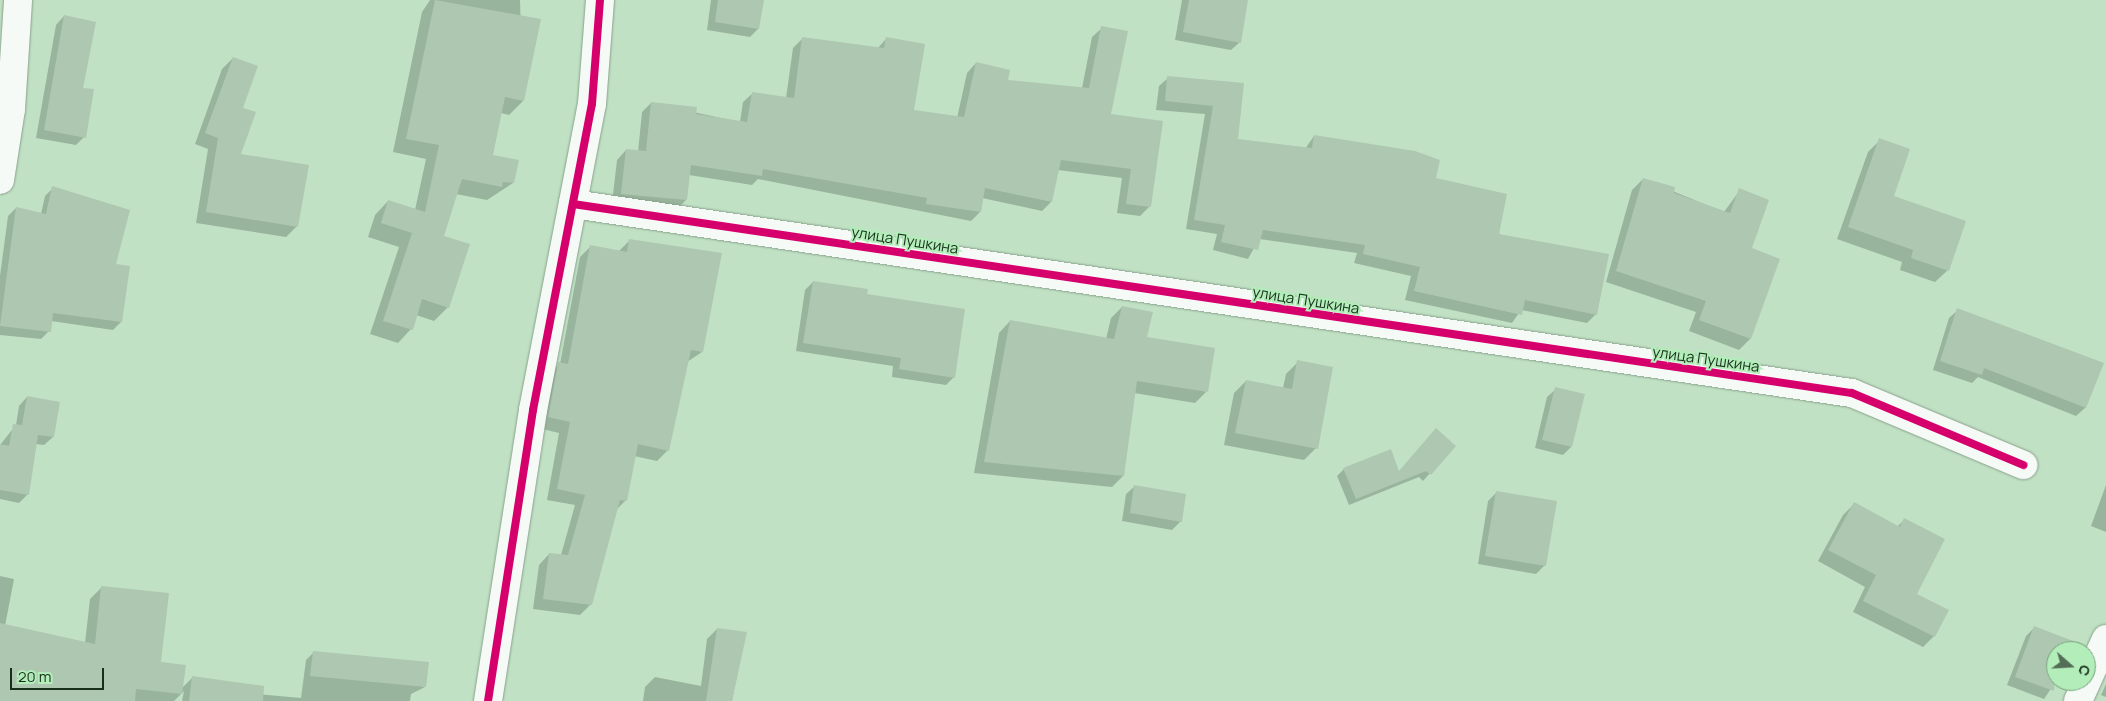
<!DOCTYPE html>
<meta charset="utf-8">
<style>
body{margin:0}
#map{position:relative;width:2106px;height:701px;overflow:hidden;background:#c0e1c4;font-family:Manrope,sans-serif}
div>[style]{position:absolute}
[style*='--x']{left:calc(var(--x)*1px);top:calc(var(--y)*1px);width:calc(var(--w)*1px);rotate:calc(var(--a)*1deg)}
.shadow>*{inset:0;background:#0003}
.building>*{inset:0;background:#aec7b1}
.roads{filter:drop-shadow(0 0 1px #89a28c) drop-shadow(0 0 1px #89a28c)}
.minor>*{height:28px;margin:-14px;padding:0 14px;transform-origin:14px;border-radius:14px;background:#f6faf6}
.cycleway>*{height:8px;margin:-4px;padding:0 4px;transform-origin:4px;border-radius:4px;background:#d6006c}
span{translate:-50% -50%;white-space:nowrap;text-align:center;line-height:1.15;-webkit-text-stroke:4px #b3eeba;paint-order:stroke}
.street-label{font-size:15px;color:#182f1b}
.north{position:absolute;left:2046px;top:641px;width:50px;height:50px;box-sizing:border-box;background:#b3eeba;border:1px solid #75a27a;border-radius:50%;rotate:109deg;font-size:14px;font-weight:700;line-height:20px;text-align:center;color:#182f1b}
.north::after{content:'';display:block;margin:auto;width:18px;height:22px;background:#536d56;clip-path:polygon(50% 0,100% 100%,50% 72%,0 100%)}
.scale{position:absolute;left:10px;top:668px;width:94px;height:22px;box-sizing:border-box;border:2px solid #182f1b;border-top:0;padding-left:6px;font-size:15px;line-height:18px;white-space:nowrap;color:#182f1b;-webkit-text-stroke:4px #b3eeba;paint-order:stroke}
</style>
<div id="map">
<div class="shadow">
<i style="clip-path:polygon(430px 0,520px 0,523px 101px,509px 115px,501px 113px,492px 156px,513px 183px,487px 200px,456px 194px,443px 236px,448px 307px,434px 321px,416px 315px,411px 329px,398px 343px,370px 334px,399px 247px,368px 237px,375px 215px,388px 201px,415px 210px,426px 159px,393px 152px,422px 12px)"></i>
<i style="clip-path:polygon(711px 0,763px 0,758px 29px,750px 37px,707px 30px)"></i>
<i style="clip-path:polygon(1182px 0,1247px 0,1240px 42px,1231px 50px,1175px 40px)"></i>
<i style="clip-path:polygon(64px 16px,81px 89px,84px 137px,76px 145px,36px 138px,56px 25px)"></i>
<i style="clip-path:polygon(1102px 28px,1109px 115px,1150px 206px,1140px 216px,1117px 213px,1122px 178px,1058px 170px,1051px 202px,1042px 211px,982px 198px,980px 212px,971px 221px,758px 179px,752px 185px,689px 175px,686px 200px,677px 209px,612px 203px,617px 160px,626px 150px,638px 152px,642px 112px,651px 103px,740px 122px,743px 102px,753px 93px,786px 98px,793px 48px,802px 39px,877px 49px,886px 39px,912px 111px,957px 118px,967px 73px,976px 63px,1007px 81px,1082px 88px,1092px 37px)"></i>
<i style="clip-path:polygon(233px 58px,241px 109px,239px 155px,297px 226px,286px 237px,196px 223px,208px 149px,195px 144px,222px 69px)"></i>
<i style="clip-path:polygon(1168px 78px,1242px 84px,1236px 140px,1305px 149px,1314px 136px,1434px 179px,1596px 314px,1587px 323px,1521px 310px,1512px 323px,1405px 300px,1411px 276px,1354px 263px,1357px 253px,1259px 239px,1248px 259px,1213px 250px,1217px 234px,1186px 229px,1205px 114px,1156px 110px,1159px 86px)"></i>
<i style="clip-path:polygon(1880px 140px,1892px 196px,1948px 270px,1935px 282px,1900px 270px,1902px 262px,1837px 239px,1868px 152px)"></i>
<i style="clip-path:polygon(1643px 179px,1724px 212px,1740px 190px,1750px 249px,1750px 339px,1739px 350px,1689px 331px,1696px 312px,1606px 282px,1632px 190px)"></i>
<i style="clip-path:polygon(53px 188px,115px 265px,121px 322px,113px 330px,51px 321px,49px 331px,41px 339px,0 335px,0 276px,8px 216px,16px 208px,41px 214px,45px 196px)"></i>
<i style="clip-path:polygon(630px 240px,702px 352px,687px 362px,668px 450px,657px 461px,634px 456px,626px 500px,617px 509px,591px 604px,580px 615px,533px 609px,539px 565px,549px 554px,561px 555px,575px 505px,547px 500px,559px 433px,538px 428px,548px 374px,560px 364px,580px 257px,591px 246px,619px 251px)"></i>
<i style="clip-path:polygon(813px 282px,866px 295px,954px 377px,946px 385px,892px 377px,893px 366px,796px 351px,805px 290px)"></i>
<i style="clip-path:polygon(1122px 307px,1146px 338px,1206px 392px,1195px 403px,1134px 393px,1123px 476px,1112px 487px,974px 473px,999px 333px,1010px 321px,1106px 339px,1111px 318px)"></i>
<i style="clip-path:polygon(1958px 310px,2102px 364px,2085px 408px,2076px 416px,1978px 377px,1972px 383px,1933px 370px,1949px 318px)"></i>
<i style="clip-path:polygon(1298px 362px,1316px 448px,1304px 460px,1224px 445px,1234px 393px,1246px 381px,1283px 388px,1286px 374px)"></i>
<i style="clip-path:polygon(1556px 389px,1571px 447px,1563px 455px,1535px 448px,1547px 397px)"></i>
<i style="clip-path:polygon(27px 397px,53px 437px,44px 445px,36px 444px,28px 494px,19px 503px,0 499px,0 445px,16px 425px,19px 406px)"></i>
<i style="clip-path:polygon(1454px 446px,1423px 481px,1419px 477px,1349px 505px,1337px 476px,1344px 469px,1398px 472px)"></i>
<i style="clip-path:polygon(2106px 485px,2106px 532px,2091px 526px)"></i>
<i style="clip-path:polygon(1135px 486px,1181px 521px,1172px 530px,1122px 521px,1126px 494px)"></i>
<i style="clip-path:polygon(1497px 492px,1545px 565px,1536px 574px,1478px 564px,1488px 501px)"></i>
<i style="clip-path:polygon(1854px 504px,1897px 527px,1904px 520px,1915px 595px,1934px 636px,1923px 647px,1853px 612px,1865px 587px,1818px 561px,1843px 515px)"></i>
<i style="clip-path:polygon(0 576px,14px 579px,5px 626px,85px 643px,90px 599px,102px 587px,182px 688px,193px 677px,236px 692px,301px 698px,306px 660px,314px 652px,425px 687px,411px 694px,410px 701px,182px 701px,184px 691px,174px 701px,0 701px)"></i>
<i style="clip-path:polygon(2034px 628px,2068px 651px,2056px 651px,2056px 681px,2044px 699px,2007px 685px,2026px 636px)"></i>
<i style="clip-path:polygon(717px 629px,745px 633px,732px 701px,643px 701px,645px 687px,655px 677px,701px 686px,707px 639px)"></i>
<i style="clip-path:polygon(2106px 684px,2106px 697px,2101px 695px)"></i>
</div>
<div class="building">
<i style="clip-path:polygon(435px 0,541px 19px,524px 101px,505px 97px,493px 155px,519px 160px,514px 183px,503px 182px,502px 187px,462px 179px,444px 236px,470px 244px,449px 308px,422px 299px,413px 330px,383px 321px,412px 233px,381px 223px,388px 200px,425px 212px,439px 145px,406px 139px)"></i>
<i style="clip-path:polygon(718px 0,764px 0,759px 29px,715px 22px)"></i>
<i style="clip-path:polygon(1189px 0,1248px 0,1241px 43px,1183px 32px)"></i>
<i style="clip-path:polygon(64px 15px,96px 22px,83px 88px,94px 89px,86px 138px,44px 130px)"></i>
<i style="clip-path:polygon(1101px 26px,1128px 31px,1111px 114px,1163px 121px,1151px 207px,1126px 204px,1131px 169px,1061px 160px,1052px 202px,985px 188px,981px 212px,926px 204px,927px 198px,763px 169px,762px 176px,691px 165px,687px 200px,621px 194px,626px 149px,646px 151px,651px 102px,697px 107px,696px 114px,747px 122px,752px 92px,794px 98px,802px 37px,884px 48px,886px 37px,925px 44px,914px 110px,964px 117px,976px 62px,1010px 70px,1008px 80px,1089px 88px)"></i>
<i style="clip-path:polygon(233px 57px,258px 66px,243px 108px,256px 112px,241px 154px,309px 165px,298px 227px,206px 212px,218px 138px,205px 133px)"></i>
<i style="clip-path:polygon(1167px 76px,1244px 83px,1238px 139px,1312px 148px,1314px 135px,1415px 151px,1440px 160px,1436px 178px,1507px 194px,1499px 234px,1609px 254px,1597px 315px,1525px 300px,1522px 315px,1414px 291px,1420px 267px,1363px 254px,1365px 245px,1263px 230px,1258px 250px,1221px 242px,1225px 225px,1194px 220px,1213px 106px,1165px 101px)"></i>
<i style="clip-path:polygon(1879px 138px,1910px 149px,1894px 196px,1966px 221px,1949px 271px,1911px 258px,1913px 250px,1848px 227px)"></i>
<i style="clip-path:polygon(1643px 178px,1675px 187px,1674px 193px,1730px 213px,1739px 188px,1769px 200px,1752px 248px,1780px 259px,1751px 339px,1699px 320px,1706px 301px,1616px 271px)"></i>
<i style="clip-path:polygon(52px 186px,130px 210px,116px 264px,130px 266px,122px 322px,53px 313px,51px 332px,0 326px,16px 207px,46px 214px)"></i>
<i style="clip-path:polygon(629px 239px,722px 253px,703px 352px,691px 350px,669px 451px,638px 444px,627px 501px,620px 500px,592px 605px,543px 599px,549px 553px,568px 555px,585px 495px,557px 489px,570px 422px,548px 417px,558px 362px,568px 364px,590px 245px,627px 252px)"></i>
<i style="clip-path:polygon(813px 281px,868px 289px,867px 294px,965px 309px,955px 378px,899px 369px,901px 358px,803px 343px)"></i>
<i style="clip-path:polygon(1122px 306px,1153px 312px,1147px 337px,1215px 348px,1208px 392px,1137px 381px,1124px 476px,984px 462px,1010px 320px,1114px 339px)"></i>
<i style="clip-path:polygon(1957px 308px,2104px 363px,2086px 408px,1984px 368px,1982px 375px,1940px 361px)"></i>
<i style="clip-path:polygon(1297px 360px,1333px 367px,1318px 449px,1235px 433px,1246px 380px,1292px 389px)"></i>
<i style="clip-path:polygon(1555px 387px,1585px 394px,1572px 447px,1542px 440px)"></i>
<i style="clip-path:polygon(27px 396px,60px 402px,54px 437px,38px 435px,29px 495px,0 490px,0 444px,9px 446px,13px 424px,22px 425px)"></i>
<i style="clip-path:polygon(1436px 428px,1456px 446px,1431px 475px,1426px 471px,1356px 499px,1343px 468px,1391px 449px,1399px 471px)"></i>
<i style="clip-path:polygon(1134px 485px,1186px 494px,1182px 522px,1130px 513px)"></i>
<i style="clip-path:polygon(1496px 491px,1557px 501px,1546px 566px,1485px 556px)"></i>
<i style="clip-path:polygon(1854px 502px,1900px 527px,1904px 518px,1945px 539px,1917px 594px,1949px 610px,1935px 637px,1863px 601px,1876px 575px,1828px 550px)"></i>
<i style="clip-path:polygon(101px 586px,169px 593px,161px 662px,186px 665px,182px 694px,136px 689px,135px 701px,0 701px,0 623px,95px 644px)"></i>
<i style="clip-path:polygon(2034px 626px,2073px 641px,2069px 651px,2056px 651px,2054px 691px,2015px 677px)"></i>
<i style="clip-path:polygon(717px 628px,747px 632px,732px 701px,706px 701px)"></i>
<i style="clip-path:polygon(313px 651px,429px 662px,426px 687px,310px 676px)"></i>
<i style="clip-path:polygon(192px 676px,264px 686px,263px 701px,189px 701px)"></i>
</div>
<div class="roads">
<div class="minor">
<i style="--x:0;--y:180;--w:72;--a:-81.2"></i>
<i style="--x:11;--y:109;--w:109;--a:-86.3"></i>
<i style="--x:573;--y:204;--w:1293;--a:8.41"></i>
<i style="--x:1852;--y:393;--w:186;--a:22.8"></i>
<i style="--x:488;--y:701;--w:294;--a:-81.2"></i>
<i style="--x:533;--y:410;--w:312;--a:-79.1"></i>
<i style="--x:592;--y:104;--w:104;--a:-85.6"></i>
<i style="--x:2078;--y:701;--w:68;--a:-65.7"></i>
</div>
</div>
<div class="cycleway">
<i style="--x:573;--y:204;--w:1293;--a:8.41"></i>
<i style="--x:1852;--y:393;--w:186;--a:22.8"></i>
<i style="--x:488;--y:701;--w:294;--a:-81.2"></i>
<i style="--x:533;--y:410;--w:312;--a:-79.1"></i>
<i style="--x:592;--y:104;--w:104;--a:-85.6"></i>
</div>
<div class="street-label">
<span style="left:905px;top:240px;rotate:9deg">улица Пушкина</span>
<span style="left:1306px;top:300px;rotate:9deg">улица Пушкина</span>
<span style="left:1706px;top:359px;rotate:8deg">улица Пушкина</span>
</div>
<div class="north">С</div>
<div class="scale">20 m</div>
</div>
